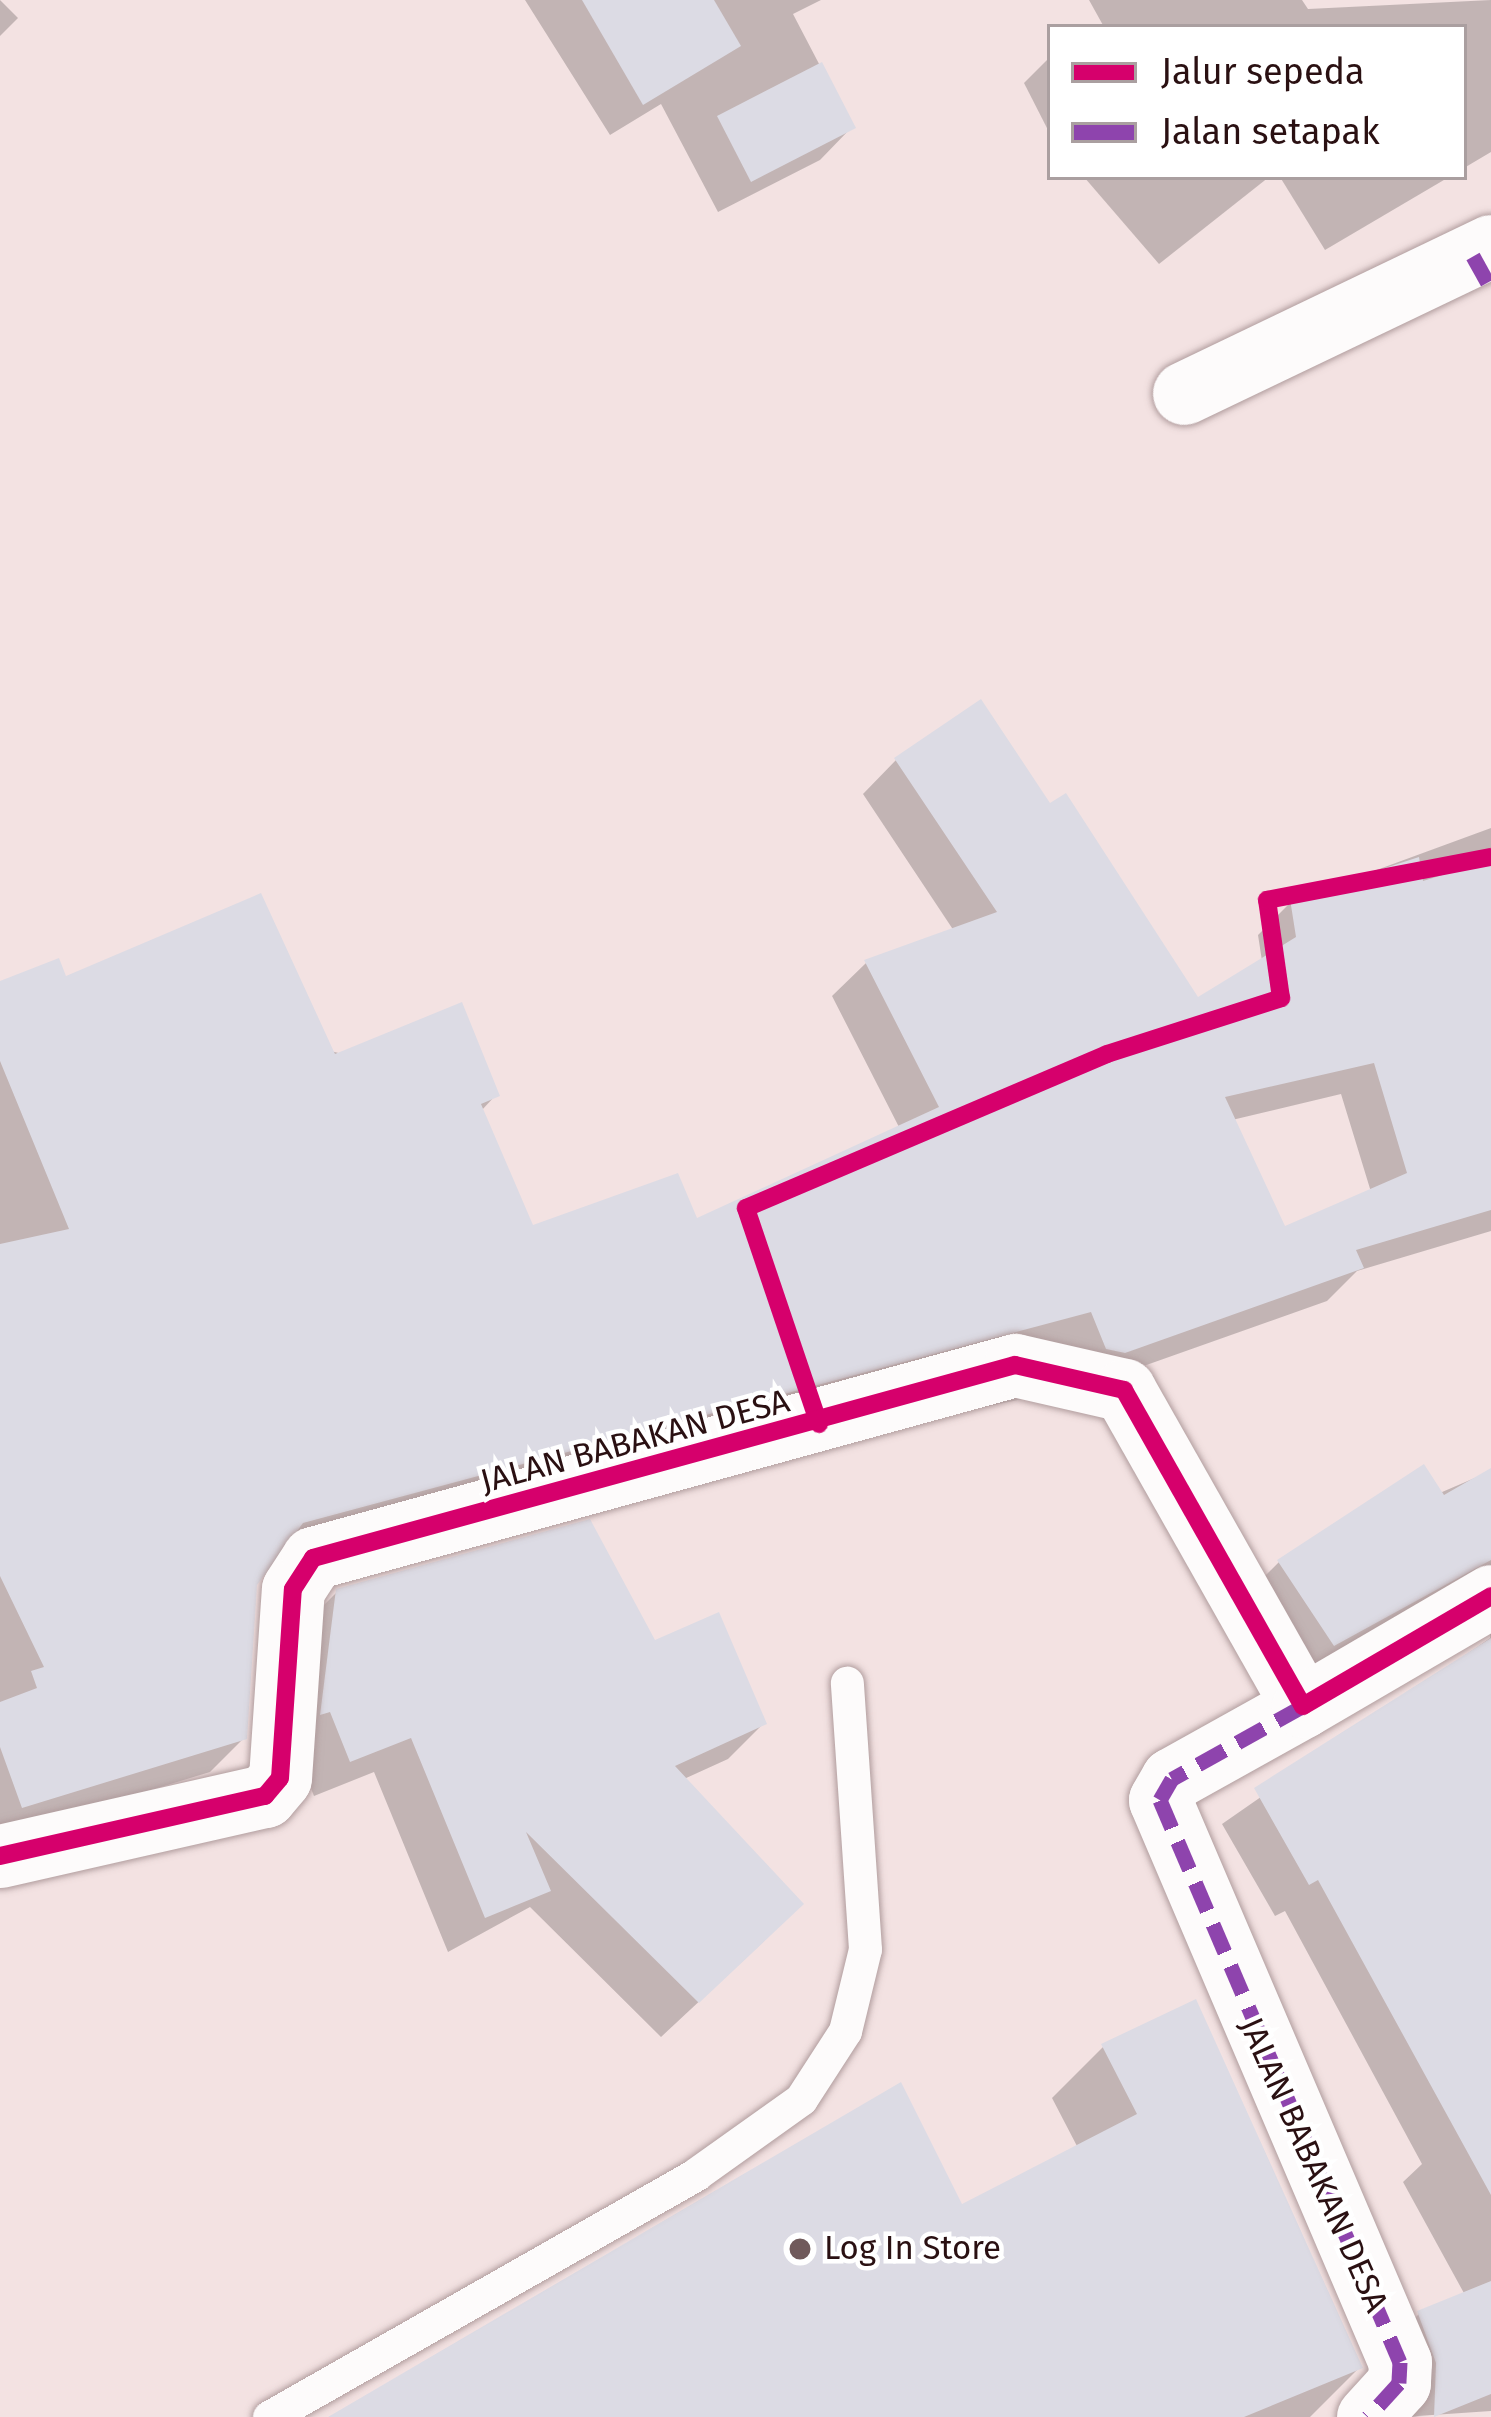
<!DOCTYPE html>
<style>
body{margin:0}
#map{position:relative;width:1491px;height:2417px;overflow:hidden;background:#f3e2e2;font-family:"Fira Sans",sans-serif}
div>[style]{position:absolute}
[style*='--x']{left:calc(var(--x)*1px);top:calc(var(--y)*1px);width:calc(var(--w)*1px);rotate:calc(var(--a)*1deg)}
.shadow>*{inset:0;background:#0003}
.building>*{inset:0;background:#dcdbe4}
.roads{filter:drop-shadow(0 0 3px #b19d9e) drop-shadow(0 0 3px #b19d9e)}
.lane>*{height:33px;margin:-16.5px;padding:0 16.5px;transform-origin:16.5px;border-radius:16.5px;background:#fdfbfb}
.street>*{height:63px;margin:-31.5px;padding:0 31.5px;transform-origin:31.5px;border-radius:31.5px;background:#fdfbfb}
.quiet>*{height:15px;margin-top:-7.5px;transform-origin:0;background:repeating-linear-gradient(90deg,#8e44ad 0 30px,transparent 0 45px)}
.cycleway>*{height:18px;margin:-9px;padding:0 9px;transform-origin:9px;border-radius:9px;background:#d6006c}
.dots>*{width:33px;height:33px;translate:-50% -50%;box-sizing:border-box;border:6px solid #fff;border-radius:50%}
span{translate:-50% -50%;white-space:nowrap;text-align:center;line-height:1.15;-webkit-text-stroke:9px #fff;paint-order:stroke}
.street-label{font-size:33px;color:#2a1012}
.poi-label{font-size:33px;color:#2a1012}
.left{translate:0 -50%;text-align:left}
.legend{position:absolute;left:1047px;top:24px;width:420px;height:156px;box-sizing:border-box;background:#fff;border:3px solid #aa9fa0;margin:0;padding:15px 21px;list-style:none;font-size:36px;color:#2a1012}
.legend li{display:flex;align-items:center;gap:24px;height:60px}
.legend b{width:60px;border:3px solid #aa9fa0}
</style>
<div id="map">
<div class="shadow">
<i style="clip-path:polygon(0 0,18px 18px,0 36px)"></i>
<i style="clip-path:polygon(525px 0,821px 0,793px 14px,852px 127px,820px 160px,718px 212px,661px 104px,610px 135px)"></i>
<i style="clip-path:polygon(1089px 0,1302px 0,1308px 9px,1491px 0,1491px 152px,1464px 168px,1464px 27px,1104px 27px)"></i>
<i style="clip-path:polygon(1050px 57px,1050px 134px,1024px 83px)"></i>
<i style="clip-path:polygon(1084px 177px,1269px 177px,1159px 264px)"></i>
<i style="clip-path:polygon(1280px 177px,1449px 177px,1325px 250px)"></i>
<i style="clip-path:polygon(evenodd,896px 760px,1049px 807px,1197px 1001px,1262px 961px,1258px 935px,1292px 901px,1491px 828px,1491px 1231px,1357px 1271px,1327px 1301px,1090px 1385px,278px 1553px,254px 1584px,244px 1738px,210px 1772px,0 1836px,0 985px,65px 980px,496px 1095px,481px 1111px,531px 1229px,695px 1222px,900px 1129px,832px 996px,866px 963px,954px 931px,863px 794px,896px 760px,1341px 1094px,1371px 1192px,1283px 1230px,1232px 1120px,1341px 1094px)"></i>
<i style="clip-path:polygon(1491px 1471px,1491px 2411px,1403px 2417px,1386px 2347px,1419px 2314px,1465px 2295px,1403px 2182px,1422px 2164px,1285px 1911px,1275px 1916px,1222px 1824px,1490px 1638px,1489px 1610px,1299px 1678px,1245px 1596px,1279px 1562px)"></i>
<i style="clip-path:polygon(337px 1592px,653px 1644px,764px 1723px,728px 1759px,684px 1779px,765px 1940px,661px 2037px,530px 1907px,448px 1952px,374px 1772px,314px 1796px,294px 1746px,301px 1628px)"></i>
<i style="clip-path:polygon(1103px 2047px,1360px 2367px,1310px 2417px,334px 2417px,961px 2208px,1078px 2148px,1052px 2098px)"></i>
</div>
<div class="building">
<i style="clip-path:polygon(582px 0,714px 0,741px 46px,643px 105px)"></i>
<i style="clip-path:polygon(822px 62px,856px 128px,751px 182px,717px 116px)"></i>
<i style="clip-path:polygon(evenodd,981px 699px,1050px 803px,1066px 793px,1198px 997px,1296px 937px,1290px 899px,1419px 857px,1423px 881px,1491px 860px,1491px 1210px,1356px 1250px,1364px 1268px,1125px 1353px,1106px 1349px,1091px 1312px,303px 1523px,257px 1585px,247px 1739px,22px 1808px,0 1747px,0 1702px,37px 1688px,31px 1671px,44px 1667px,0 1576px,0 1244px,69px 1229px,0 1061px,0 981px,59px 958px,66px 976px,261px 893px,335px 1054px,462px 1002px,500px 1096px,481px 1104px,533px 1225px,678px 1173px,697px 1218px,939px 1107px,864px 960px,997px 912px,894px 758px,981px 699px,1374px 1063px,1407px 1173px,1285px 1226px,1225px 1097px,1374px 1063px)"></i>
<i style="clip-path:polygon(1424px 1464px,1444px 1495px,1491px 1468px,1491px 1560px,1334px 1646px,1277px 1560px)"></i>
<i style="clip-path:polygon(590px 1519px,655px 1640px,719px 1612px,767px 1724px,675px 1766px,804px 1904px,699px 2003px,526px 1832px,551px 1891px,485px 1918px,411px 1738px,350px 1762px,330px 1712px,320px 1715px,336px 1589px)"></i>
<i style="clip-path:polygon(1491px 1638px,1491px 2195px,1318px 1880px,1309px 1885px,1254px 1788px)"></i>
<i style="clip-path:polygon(1196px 1999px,1363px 2368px,1244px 2417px,328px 2417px,901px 2082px,962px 2204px,1137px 2114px,1101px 2044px)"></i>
<i style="clip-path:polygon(1491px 2281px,1491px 2394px,1434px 2417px,1436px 2363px,1417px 2311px)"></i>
</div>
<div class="roads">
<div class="lane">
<i style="--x:269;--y:2417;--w:491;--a:-29.6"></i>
<i style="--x:696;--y:2174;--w:129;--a:-35.5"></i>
<i style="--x:801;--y:2099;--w:81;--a:-57.1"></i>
<i style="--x:845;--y:2031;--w:84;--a:-76.3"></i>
<i style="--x:865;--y:1949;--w:267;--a:-93.9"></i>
</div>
<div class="street">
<i style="--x:1184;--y:393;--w:340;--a:-25.6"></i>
<i style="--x:1303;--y:1706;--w:150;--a:150.9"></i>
<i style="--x:1172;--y:1779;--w:24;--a:120"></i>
<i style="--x:1160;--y:1800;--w:611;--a:66.88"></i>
<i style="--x:1400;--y:2362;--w:21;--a:93"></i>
<i style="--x:1399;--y:2383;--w:46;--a:132.4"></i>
<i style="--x:0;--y:1856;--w:272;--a:-12.8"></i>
<i style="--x:265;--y:1796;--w:23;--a:-50"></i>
<i style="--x:280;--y:1778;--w:189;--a:-86.1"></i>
<i style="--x:293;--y:1589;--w:37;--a:-57"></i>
<i style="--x:313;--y:1558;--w:728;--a:-15.37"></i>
<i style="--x:1015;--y:1365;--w:112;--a:12.9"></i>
<i style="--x:1124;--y:1390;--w:363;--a:60.5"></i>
<i style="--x:1303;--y:1706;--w:218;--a:-30.3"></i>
</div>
</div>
<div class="quiet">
<i style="--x:1473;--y:256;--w:38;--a:61"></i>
<i style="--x:1303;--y:1706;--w:150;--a:150.9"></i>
<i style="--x:1172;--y:1779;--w:24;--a:120"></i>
<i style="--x:1160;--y:1800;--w:611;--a:66.88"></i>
<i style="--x:1400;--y:2362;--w:21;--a:93"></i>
<i style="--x:1399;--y:2383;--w:46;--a:132.4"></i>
</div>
<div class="cycleway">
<i style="--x:819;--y:1424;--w:228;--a:-108.7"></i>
<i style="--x:746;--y:1208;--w:392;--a:-23.1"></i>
<i style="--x:1107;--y:1054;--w:183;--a:-17.8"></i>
<i style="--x:1281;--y:998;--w:99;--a:-98.1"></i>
<i style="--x:1267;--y:900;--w:228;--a:-10.9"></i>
<i style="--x:0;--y:1856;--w:272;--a:-12.8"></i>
<i style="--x:265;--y:1796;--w:23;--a:-50"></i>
<i style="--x:280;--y:1778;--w:189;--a:-86.1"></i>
<i style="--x:293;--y:1589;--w:37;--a:-57"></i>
<i style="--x:313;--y:1558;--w:728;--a:-15.37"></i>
<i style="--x:1015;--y:1365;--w:112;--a:12.9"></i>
<i style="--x:1124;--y:1390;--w:363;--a:60.5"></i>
<i style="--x:1303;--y:1706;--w:218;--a:-30.3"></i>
</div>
<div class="dots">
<i style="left:800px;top:2249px;background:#705a5b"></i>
</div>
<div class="street-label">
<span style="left:635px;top:1442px;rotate:-15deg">JALAN BABAKAN DESA</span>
<span style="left:1313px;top:2165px;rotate:66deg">JALAN BABAKAN DESA</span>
</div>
<div class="poi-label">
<span class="left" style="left:824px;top:2249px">Log In Store</span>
</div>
<ul class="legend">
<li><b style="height:15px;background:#d6006c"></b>Jalur sepeda</li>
<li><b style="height:15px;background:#8e44ad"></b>Jalan setapak</li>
</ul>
</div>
